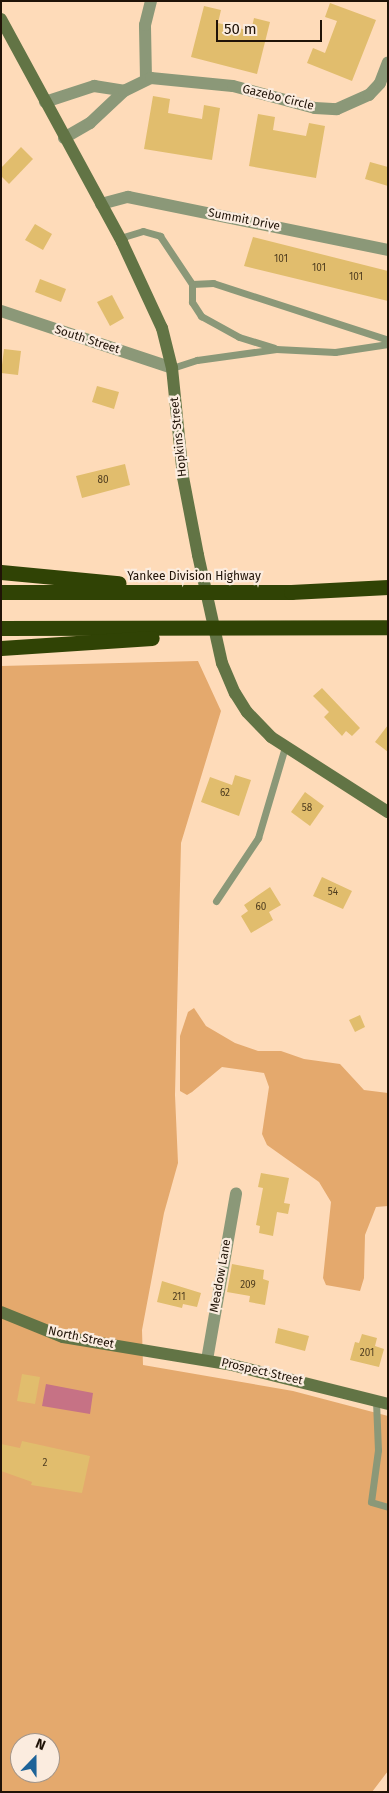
<!DOCTYPE html>
<style>
body{margin:0}
#map{position:relative;width:389px;height:1793px;overflow:hidden;background:#fedbb9;font-family:"Fira Sans",sans-serif}
div>[style]{position:absolute}
[style*='--x']{left:calc(var(--x)*1px);top:calc(var(--y)*1px);width:calc(var(--w)*1px);rotate:calc(var(--a)*1deg)}
.green>*{inset:0;background:#e4a96d}
.water>*{inset:0;background:#c67285}
.building>*{inset:0;background:#e1bd6d}
.service>*{height:7px;margin:-3.5px;padding:0 3.5px;transform-origin:3.5px;border-radius:3.5px;background:#8b9878}
.minor>*{height:12px;margin:-6px;padding:0 6px;transform-origin:6px;border-radius:6px;background:#8b9878}
.secondary>*{height:12px;margin:-6px;padding:0 6px;transform-origin:6px;border-radius:6px;background:#627445}
.motorway>*{height:15px;margin:-7.5px;padding:0 7.5px;transform-origin:7.5px;border-radius:7.5px;background:#304305}
span{translate:-50% -50%;white-space:nowrap;text-align:center;line-height:1.15;-webkit-text-stroke:4.5px #fbecdf;paint-order:stroke}
.number-label{font-size:10px;color:#503e20}
.number-label span{-webkit-text-stroke-width:0}
.street-label{font-size:12px;color:#201307}
.frame{position:absolute;inset:0;border:2px solid #201307;pointer-events:none}
.north{position:absolute;left:10px;top:1733px;width:50px;height:50px;box-sizing:border-box;background:#fbecdf;border:1px solid #a39589;border-radius:50%;rotate:22deg;font-size:14px;font-weight:700;line-height:20px;text-align:center;color:#201307}
.north::after{content:'';display:block;margin:auto;width:18px;height:22px;background:#1e6398;clip-path:polygon(50% 0,100% 100%,50% 72%,0 100%)}
.scale{position:absolute;left:216px;top:20px;width:106px;height:22px;box-sizing:border-box;border:2px solid #201307;border-top:0;padding-left:6px;font-size:15px;line-height:18px;white-space:nowrap;color:#201307;-webkit-text-stroke:4px #fbecdf;paint-order:stroke}
</style>
<div id="map">
<div class="green">
<i style="clip-path:polygon(evenodd,198px 661px,221px 711px,181px 843px,175px 1095px,178px 1163px,164px 1213px,142px 1330px,143px 1365px,293px 1391px,388px 1416px,388px 1771px,372px 1792px,1px 1792px,1px 666px,198px 661px,20px 1743px,50px 1743px,50px 1773px,20px 1773px,20px 1743px)"></i>
<i style="clip-path:polygon(194px 1008px,206px 1026px,235px 1043px,258px 1051px,281px 1051px,304px 1059px,340px 1064px,364px 1090px,388px 1093px,388px 1206px,376px 1207px,365px 1235px,364px 1278px,360px 1291px,326px 1285px,323px 1278px,331px 1202px,319px 1182px,267px 1145px,262px 1134px,269px 1087px,264px 1073px,222px 1067px,192px 1092px,187px 1095px,180px 1091px,180px 1036px,188px 1012px)"></i>
</div>
<div class="water">
<i style="clip-path:polygon(46px 1384px,93px 1393px,90px 1414px,42px 1406px)"></i>
</div>
<div class="building">
<i style="clip-path:polygon(330px 3px,376px 20px,352px 81px,307px 63px,313px 48px,325px 53px,337px 21px,325px 17px)"></i>
<i style="clip-path:polygon(204px 6px,221px 10px,218px 23px,251px 31px,254px 18px,270px 22px,257px 74px,191px 57px)"></i>
<i style="clip-path:polygon(153px 96px,170px 99px,168px 113px,202px 119px,204px 105px,220px 108px,212px 160px,144px 149px)"></i>
<i style="clip-path:polygon(258px 114px,275px 117px,273px 130px,306px 136px,309px 123px,325px 126px,316px 178px,249px 166px)"></i>
<i style="clip-path:polygon(21px 147px,33px 159px,9px 184px,1px 176px,1px 168px)"></i>
<i style="clip-path:polygon(370px 162px,388px 167px,388px 186px,365px 179px)"></i>
<i style="clip-path:polygon(35px 224px,52px 234px,43px 250px,25px 240px)"></i>
<i style="clip-path:polygon(253px 237px,388px 271px,388px 301px,244px 266px)"></i>
<i style="clip-path:polygon(40px 279px,66px 289px,61px 302px,35px 292px)"></i>
<i style="clip-path:polygon(112px 295px,124px 318px,110px 326px,97px 302px)"></i>
<i style="clip-path:polygon(4px 349px,21px 351px,18px 375px,1px 373px)"></i>
<i style="clip-path:polygon(97px 386px,119px 392px,114px 409px,92px 402px)"></i>
<i style="clip-path:polygon(125px 464px,130px 485px,82px 498px,76px 476px)"></i>
<i style="clip-path:polygon(322px 688px,360px 728px,352px 736px,346px 731px,342px 736px,324px 717px,329px 712px,313px 696px)"></i>
<i style="clip-path:polygon(388px 725px,388px 752px,375px 742px)"></i>
<i style="clip-path:polygon(235px 775px,251px 780px,239px 816px,201px 802px,210px 777px,232px 785px)"></i>
<i style="clip-path:polygon(305px 792px,324px 806px,310px 826px,291px 812px)"></i>
<i style="clip-path:polygon(322px 877px,352px 891px,343px 909px,313px 896px)"></i>
<i style="clip-path:polygon(270px 887px,281px 905px,269px 912px,273px 920px,251px 933px,241px 916px,248px 911px,244px 905px)"></i>
<i style="clip-path:polygon(360px 1015px,365px 1027px,355px 1032px,349px 1020px)"></i>
<i style="clip-path:polygon(261px 1173px,289px 1178px,284px 1203px,290px 1204px,288px 1214px,277px 1212px,273px 1236px,259px 1233px,260px 1226px,256px 1225px,263px 1188px,258px 1187px)"></i>
<i style="clip-path:polygon(232px 1264px,264px 1270px,263px 1279px,269px 1281px,265px 1305px,249px 1302px,250px 1296px,227px 1292px)"></i>
<i style="clip-path:polygon(162px 1281px,201px 1293px,197px 1307px,183px 1304px,182px 1308px,157px 1302px)"></i>
<i style="clip-path:polygon(278px 1328px,309px 1336px,305px 1351px,275px 1343px)"></i>
<i style="clip-path:polygon(362px 1334px,377px 1338px,375px 1346px,384px 1349px,379px 1367px,350px 1360px,355px 1342px,359px 1343px)"></i>
<i style="clip-path:polygon(22px 1374px,40px 1377px,35px 1404px,17px 1401px)"></i>
<i style="clip-path:polygon(22px 1441px,90px 1456px,82px 1493px,31px 1485px,32px 1482px,1px 1471px,1px 1444px,20px 1448px)"></i>
</div>
<div class="service">
<i style="--x:120;--y:238;--w:24;--a:-17"></i>
<i style="--x:143;--y:231;--w:18;--a:16"></i>
<i style="--x:160;--y:236;--w:58;--a:56.3"></i>
<i style="--x:192;--y:284;--w:21;--a:-3"></i>
<i style="--x:213;--y:283;--w:184;--a:18"></i>
<i style="--x:192;--y:284;--w:18;--a:90"></i>
<i style="--x:192;--y:302;--w:17;--a:57"></i>
<i style="--x:201;--y:316;--w:43;--a:28.9"></i>
<i style="--x:239;--y:337;--w:37;--a:17"></i>
<i style="--x:172;--y:368;--w:26;--a:-18"></i>
<i style="--x:197;--y:360;--w:80;--a:-7.9"></i>
<i style="--x:276;--y:349;--w:59;--a:2.9"></i>
<i style="--x:335;--y:352;--w:54;--a:-8.6"></i>
<i style="--x:216;--y:901;--w:76;--a:-56.3"></i>
<i style="--x:258;--y:838;--w:95;--a:-73.5"></i>
<i style="--x:376;--y:1401;--w:49;--a:87.7"></i>
<i style="--x:378;--y:1450;--w:52;--a:97.7"></i>
<i style="--x:371;--y:1502;--w:18;--a:16"></i>
</div>
<div class="minor">
<i style="--x:146;--y:79;--w:54;--a:-91.1"></i>
<i style="--x:145;--y:25;--w:25;--a:-76"></i>
<i style="--x:45;--y:102;--w:52;--a:-18.1"></i>
<i style="--x:94;--y:86;--w:30;--a:9"></i>
<i style="--x:64;--y:138;--w:30;--a:-30"></i>
<i style="--x:90;--y:123;--w:47;--a:-43.3"></i>
<i style="--x:124;--y:91;--w:30;--a:-26"></i>
<i style="--x:151;--y:78;--w:82;--a:5.6"></i>
<i style="--x:233;--y:86;--w:85;--a:15"></i>
<i style="--x:315;--y:108;--w:22;--a:3"></i>
<i style="--x:337;--y:109;--w:35;--a:-24"></i>
<i style="--x:369;--y:95;--w:16;--a:-47"></i>
<i style="--x:380;--y:83;--w:22;--a:-69"></i>
<i style="--x:101;--y:204;--w:28;--a:-15"></i>
<i style="--x:128;--y:197;--w:265;--a:11.5"></i>
<i style="--x:1;--y:311;--w:180;--a:18.4"></i>
<i style="--x:207;--y:1360;--w:169;--a:-80.1"></i>
</div>
<div class="secondary">
<i style="--x:1;--y:19;--w:254;--a:61.5"></i>
<i style="--x:122;--y:242;--w:95;--a:65.1"></i>
<i style="--x:162;--y:328;--w:41;--a:76"></i>
<i style="--x:172;--y:368;--w:110;--a:84.2"></i>
<i style="--x:183;--y:477;--w:79;--a:79.1"></i>
<i style="--x:198;--y:555;--w:111;--a:77.5"></i>
<i style="--x:222;--y:663;--w:33;--a:67"></i>
<i style="--x:235;--y:693;--w:22;--a:58"></i>
<i style="--x:247;--y:712;--w:35;--a:46"></i>
<i style="--x:271;--y:737;--w:139;--a:32.7"></i>
<i style="--x:1;--y:1312;--w:67;--a:22"></i>
<i style="--x:63;--y:1337;--w:171;--a:9.4"></i>
<i style="--x:232;--y:1365;--w:161;--a:14"></i>
</div>
<div class="motorway">
<i style="--x:1;--y:572;--w:118;--a:5.4"></i>
<i style="--x:1;--y:592;--w:290;--a:0"></i>
<i style="--x:291;--y:592;--w:97;--a:-3"></i>
<i style="--x:1;--y:628;--w:387;--a:-0.1"></i>
<i style="--x:1;--y:648;--w:151;--a:-3.8"></i>
</div>
<div class="number-label">
<span style="left:281px;top:260px">101</span>
<span style="left:319px;top:269px">101</span>
<span style="left:356px;top:278px">101</span>
<span style="left:103px;top:481px">80</span>
<span style="left:225px;top:794px">62</span>
<span style="left:307px;top:809px">58</span>
<span style="left:333px;top:893px">54</span>
<span style="left:261px;top:908px">60</span>
<span style="left:248px;top:1286px">209</span>
<span style="left:179px;top:1298px">211</span>
<span style="left:367px;top:1354px">201</span>
<span style="left:45px;top:1464px">2</span>
</div>
<div class="street-label">
<span style="left:278px;top:98px;rotate:14deg">Gazebo Circle</span>
<span style="left:244px;top:220px;rotate:11deg">Summit Drive</span>
<span style="left:87px;top:340px;rotate:18deg">South Street</span>
<span style="left:179px;top:437px;rotate:-96deg">Hopkins Street</span>
<span style="left:194px;top:577px">Yankee Division Highway</span>
<span style="left:221px;top:1276px;rotate:-80deg">Meadow Lane</span>
<span style="left:81px;top:1338px;rotate:12deg">North Street</span>
<span style="left:262px;top:1372px;rotate:13deg">Prospect Street</span>
</div>
<div class="frame"></div>
<div class="north">N</div>
<div class="scale">50 m</div>
</div>
